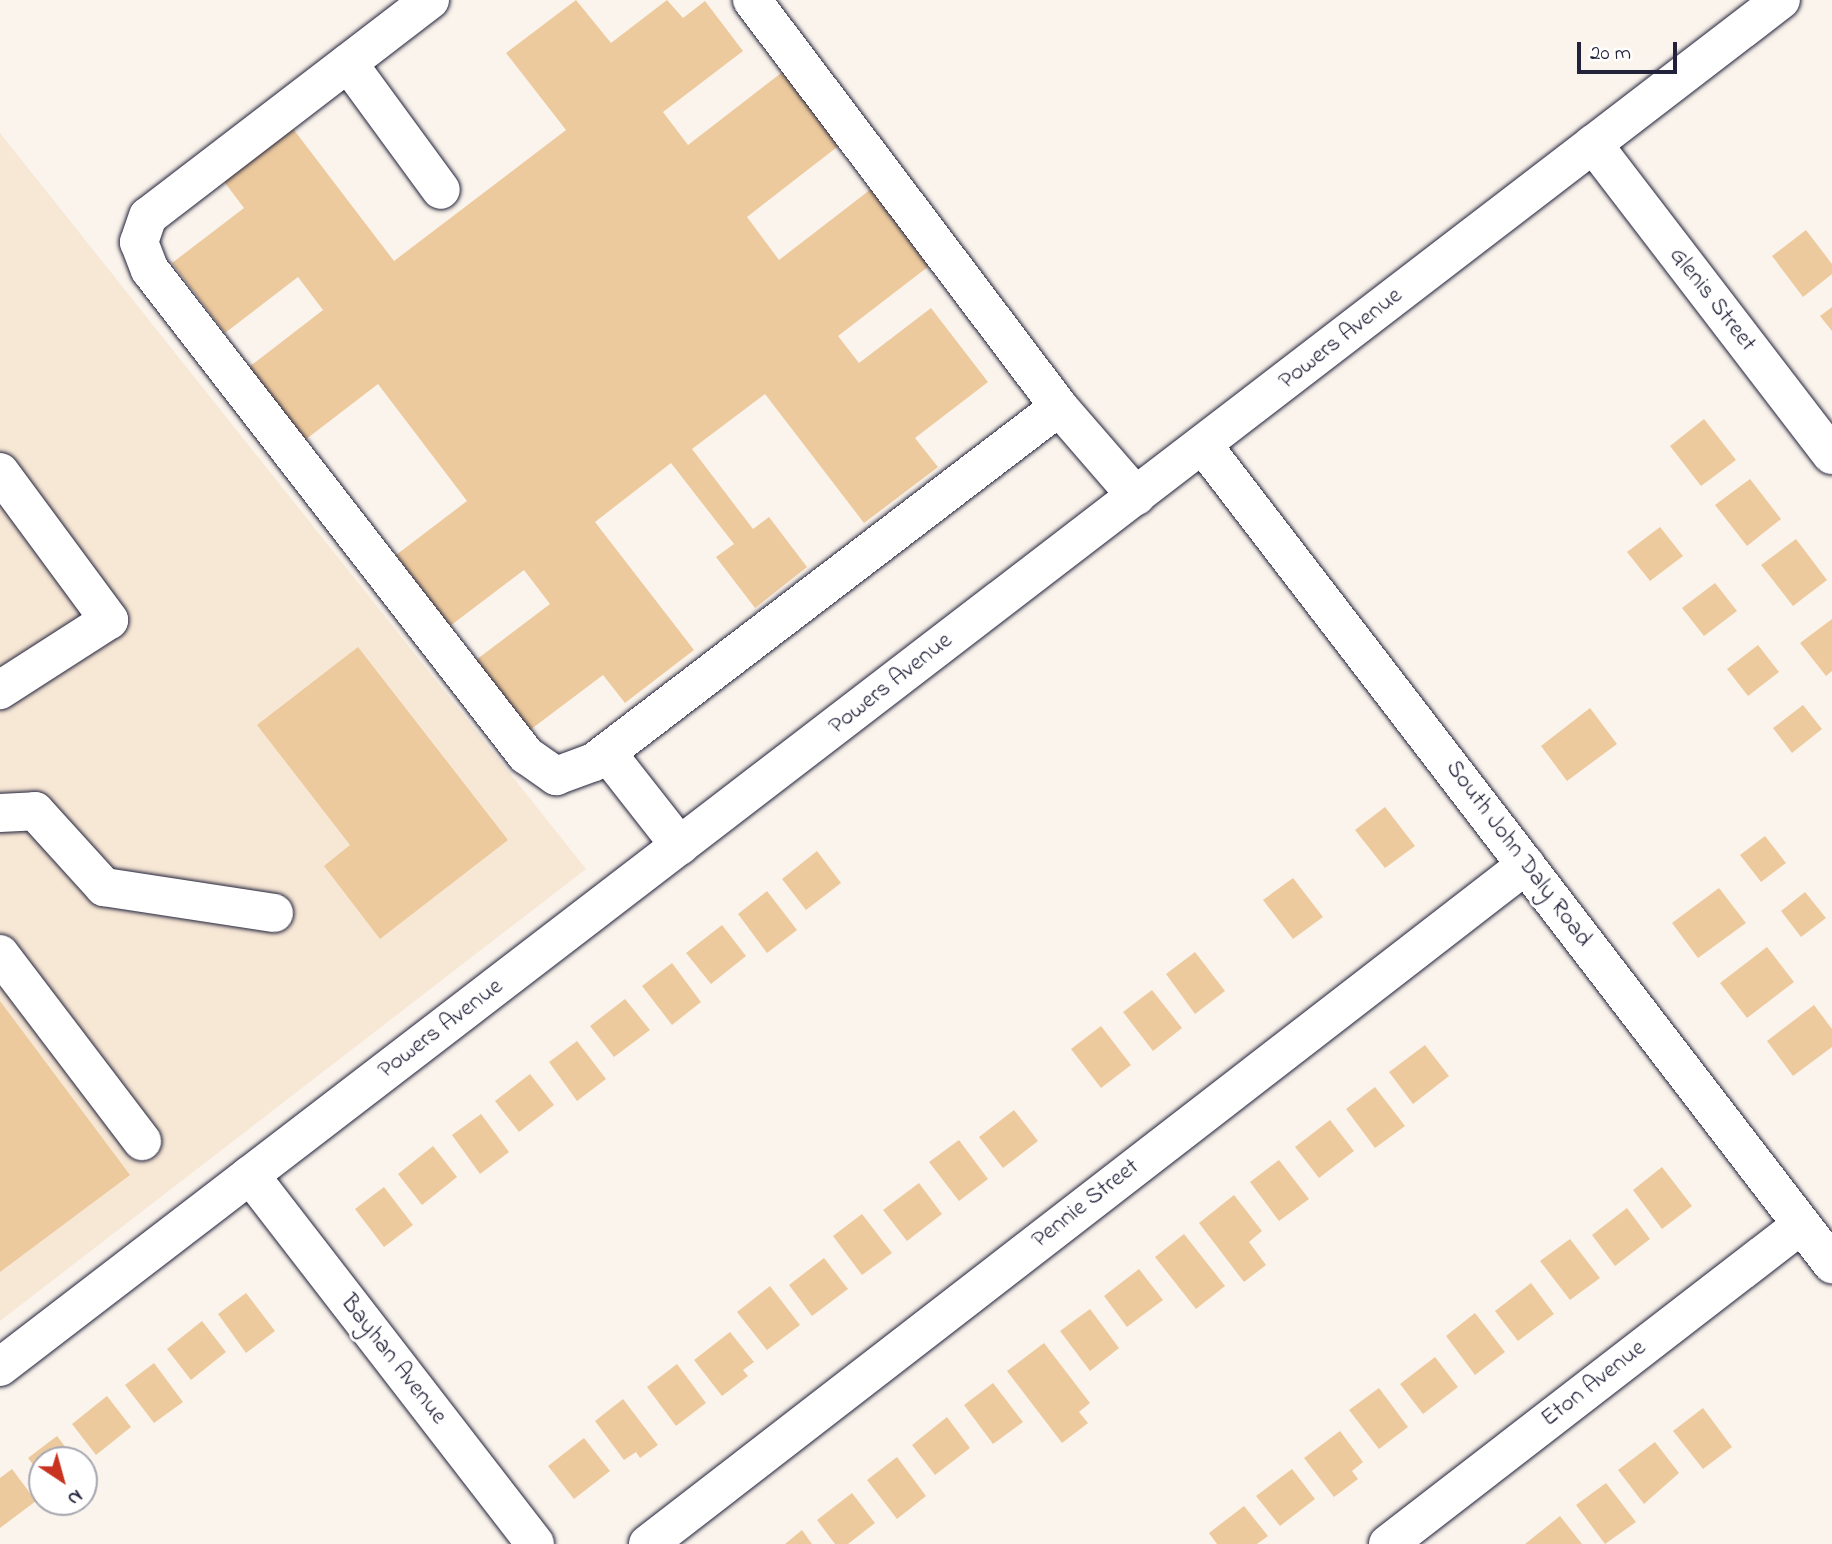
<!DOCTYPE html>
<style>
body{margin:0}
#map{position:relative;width:1832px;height:1544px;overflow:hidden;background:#fbf4ec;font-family:"Indie Flower",sans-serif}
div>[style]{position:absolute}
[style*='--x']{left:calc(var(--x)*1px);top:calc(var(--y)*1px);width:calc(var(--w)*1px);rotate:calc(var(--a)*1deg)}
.built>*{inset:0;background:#f7e7d5}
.building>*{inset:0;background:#edca9e}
.roads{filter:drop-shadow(0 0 2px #22223b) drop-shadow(0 0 2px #22223b)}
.minor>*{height:38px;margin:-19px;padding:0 19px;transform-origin:19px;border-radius:19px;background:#fff}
span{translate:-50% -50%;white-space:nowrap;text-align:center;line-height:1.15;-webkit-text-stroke:6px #fff;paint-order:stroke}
.street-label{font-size:24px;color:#22223b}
.north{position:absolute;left:28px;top:1446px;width:70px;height:70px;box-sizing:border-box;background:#fff;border:2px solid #a7a7b1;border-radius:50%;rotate:144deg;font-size:19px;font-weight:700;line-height:28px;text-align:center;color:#22223b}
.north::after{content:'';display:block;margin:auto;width:24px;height:32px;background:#c8321e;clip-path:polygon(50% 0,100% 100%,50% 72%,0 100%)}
.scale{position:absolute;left:1577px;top:42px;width:100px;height:32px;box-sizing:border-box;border:4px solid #22223b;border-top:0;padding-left:9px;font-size:21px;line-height:24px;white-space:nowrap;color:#22223b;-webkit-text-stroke:5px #fff;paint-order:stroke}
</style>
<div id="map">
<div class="built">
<i style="clip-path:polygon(0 133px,586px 869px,0 1321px)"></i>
</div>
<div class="building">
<i style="clip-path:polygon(576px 0,611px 43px,667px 0,683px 18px,705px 1px,743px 51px,663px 112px,688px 145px,785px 70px,841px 144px,747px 217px,779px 260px,875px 186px,933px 263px,838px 336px,859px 363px,931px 308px,988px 382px,915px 438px,938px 467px,864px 523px,765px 394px,692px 449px,753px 529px,769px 517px,807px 567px,755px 608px,716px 557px,734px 544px,671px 463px,595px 522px,694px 650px,625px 703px,603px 675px,530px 730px,476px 660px,550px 604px,524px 570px,450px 626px,396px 555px,467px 501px,378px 384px,305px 440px,249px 367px,323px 310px,298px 277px,225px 333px,172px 263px,244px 208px,222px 179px,291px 126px,394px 261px,566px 130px,506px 53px)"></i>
<i style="clip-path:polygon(1806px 230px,1832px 264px,1832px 274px,1803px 297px,1772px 256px)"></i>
<i style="clip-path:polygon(1832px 307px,1832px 331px,1820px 316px)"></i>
<i style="clip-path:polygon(1704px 419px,1736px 460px,1701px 486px,1670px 446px)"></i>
<i style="clip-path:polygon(1750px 479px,1781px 519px,1747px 546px,1715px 505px)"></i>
<i style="clip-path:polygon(1660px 527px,1683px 556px,1650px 581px,1627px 552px)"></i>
<i style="clip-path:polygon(1796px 539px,1827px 580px,1793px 606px,1761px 565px)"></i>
<i style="clip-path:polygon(1715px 583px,1737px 611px,1704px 636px,1682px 608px)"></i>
<i style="clip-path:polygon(1832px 619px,1832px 671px,1826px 676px,1800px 643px)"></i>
<i style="clip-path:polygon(1758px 645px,1779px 672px,1748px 696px,1727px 669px)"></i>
<i style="clip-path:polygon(358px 647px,508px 840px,380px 939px,324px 866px,350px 845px,257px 725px)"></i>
<i style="clip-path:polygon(1803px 705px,1822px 729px,1792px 753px,1773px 728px)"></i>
<i style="clip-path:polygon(1590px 708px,1617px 744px,1567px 781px,1541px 746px)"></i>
<i style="clip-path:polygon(1385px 807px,1415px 846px,1385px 868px,1355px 830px)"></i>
<i style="clip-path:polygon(1765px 836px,1786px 863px,1761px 882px,1740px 855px)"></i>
<i style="clip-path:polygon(817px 851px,841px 883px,806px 910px,782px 879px)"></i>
<i style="clip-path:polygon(1293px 878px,1323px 917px,1293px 939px,1263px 900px)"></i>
<i style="clip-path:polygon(1719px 888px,1746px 923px,1698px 958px,1672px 923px)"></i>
<i style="clip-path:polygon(767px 891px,797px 930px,767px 953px,738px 914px)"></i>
<i style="clip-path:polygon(1805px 892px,1826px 918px,1801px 937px,1781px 911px)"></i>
<i style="clip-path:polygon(722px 925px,746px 956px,711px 984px,686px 953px)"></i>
<i style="clip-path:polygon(1767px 947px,1794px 982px,1747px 1018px,1720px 983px)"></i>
<i style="clip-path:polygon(1195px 952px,1225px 991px,1195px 1014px,1166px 974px)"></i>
<i style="clip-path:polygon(672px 963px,701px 1002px,672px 1025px,642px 986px)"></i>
<i style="clip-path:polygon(1152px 990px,1182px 1028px,1153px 1051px,1123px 1012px)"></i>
<i style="clip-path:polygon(625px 999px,650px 1030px,614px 1057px,590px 1026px)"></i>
<i style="clip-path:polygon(0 1001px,130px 1175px,0 1272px)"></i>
<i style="clip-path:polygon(1814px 1005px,1832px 1029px,1832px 1047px,1793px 1076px,1767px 1041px)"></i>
<i style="clip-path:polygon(1101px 1026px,1131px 1065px,1101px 1088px,1071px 1049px)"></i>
<i style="clip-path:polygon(577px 1041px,606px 1079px,577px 1101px,549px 1062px)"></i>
<i style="clip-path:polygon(1425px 1045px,1449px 1076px,1413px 1104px,1389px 1072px)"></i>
<i style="clip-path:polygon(530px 1074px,554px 1105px,519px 1132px,495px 1101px)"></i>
<i style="clip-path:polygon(1375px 1087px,1405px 1126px,1375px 1148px,1346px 1109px)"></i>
<i style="clip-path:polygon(1014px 1110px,1038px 1141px,1003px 1168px,979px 1137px)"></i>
<i style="clip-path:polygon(481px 1114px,509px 1152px,480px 1174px,452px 1135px)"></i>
<i style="clip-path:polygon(1330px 1120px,1354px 1151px,1319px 1178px,1295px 1147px)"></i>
<i style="clip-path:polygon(959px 1140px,988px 1179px,959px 1201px,929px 1162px)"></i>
<i style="clip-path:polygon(433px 1146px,457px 1177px,422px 1205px,398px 1174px)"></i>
<i style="clip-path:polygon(1279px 1160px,1309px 1199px,1279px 1221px,1250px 1182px)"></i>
<i style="clip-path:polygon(1662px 1167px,1692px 1206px,1662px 1229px,1633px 1190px)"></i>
<i style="clip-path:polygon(919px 1183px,942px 1214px,907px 1241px,883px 1210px)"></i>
<i style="clip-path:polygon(384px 1187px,413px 1225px,384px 1247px,355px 1209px)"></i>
<i style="clip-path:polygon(1234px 1195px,1262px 1231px,1249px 1242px,1266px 1265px,1244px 1282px,1199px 1223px)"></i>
<i style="clip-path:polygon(1627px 1208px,1650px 1239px,1615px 1266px,1592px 1235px)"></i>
<i style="clip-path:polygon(862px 1214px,892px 1253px,862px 1275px,833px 1236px)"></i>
<i style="clip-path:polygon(1184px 1234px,1225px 1286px,1196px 1309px,1155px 1257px)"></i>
<i style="clip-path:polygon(1570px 1239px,1600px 1278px,1570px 1300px,1540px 1261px)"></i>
<i style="clip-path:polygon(824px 1258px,848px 1289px,812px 1316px,789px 1285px)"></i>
<i style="clip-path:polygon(1139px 1269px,1163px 1300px,1127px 1327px,1104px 1296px)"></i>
<i style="clip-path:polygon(1531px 1283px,1554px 1314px,1518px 1341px,1495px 1311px)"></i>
<i style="clip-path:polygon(770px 1286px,800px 1325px,767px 1350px,737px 1312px)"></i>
<i style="clip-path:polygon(246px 1293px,275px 1331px,246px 1353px,218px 1314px)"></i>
<i style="clip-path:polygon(1090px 1309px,1119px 1348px,1090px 1371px,1060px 1331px)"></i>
<i style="clip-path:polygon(1475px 1313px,1505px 1352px,1475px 1375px,1446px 1336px)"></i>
<i style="clip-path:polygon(202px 1321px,226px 1352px,191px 1380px,167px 1349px)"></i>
<i style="clip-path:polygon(730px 1332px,754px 1362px,743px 1370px,748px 1376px,722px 1396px,694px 1360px)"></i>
<i style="clip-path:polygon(1044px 1343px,1090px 1403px,1079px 1412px,1088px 1423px,1062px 1443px,1007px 1371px)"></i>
<i style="clip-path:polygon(1435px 1357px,1458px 1387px,1423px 1414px,1400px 1384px)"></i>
<i style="clip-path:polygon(154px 1363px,183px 1402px,154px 1423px,125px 1385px)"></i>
<i style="clip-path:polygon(677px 1364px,706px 1403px,676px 1426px,647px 1387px)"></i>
<i style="clip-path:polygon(993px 1383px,1023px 1422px,993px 1444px,964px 1405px)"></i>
<i style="clip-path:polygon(1379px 1388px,1408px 1427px,1379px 1449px,1349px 1410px)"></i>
<i style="clip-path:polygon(107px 1396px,131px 1427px,96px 1455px,72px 1424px)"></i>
<i style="clip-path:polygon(623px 1399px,658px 1445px,640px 1458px,636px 1452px,624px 1460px,595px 1421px)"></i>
<i style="clip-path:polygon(1703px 1408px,1732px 1447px,1703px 1469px,1673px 1431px)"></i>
<i style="clip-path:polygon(947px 1417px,970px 1448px,935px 1475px,912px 1445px)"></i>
<i style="clip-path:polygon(1340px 1431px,1363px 1462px,1352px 1471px,1358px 1479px,1334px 1497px,1304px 1458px)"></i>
<i style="clip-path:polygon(57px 1436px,75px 1460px,42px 1460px,42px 1476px,28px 1458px)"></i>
<i style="clip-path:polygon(584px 1438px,610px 1471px,574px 1499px,548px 1466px)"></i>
<i style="clip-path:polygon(1655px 1442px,1679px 1473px,1644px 1504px,1618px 1470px)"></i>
<i style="clip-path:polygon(897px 1457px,926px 1496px,897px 1519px,867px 1480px)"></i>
<i style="clip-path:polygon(12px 1469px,36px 1501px,0 1528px,0 1478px)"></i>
<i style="clip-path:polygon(1292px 1469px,1315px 1499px,1280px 1526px,1256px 1496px)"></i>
<i style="clip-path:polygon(1606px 1483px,1636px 1522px,1605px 1544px,1576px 1505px)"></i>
<i style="clip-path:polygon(852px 1493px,875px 1523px,848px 1544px,835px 1544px,817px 1520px)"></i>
<i style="clip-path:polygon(1244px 1506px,1268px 1536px,1257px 1544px,1217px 1544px,1209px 1533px)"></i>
<i style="clip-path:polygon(1560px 1516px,1582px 1544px,1525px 1544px)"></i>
<i style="clip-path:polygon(802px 1530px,812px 1544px,785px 1544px)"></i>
</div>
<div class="roads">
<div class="minor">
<i style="--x:430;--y:0;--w:355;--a:142.5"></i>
<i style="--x:148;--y:216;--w:28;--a:109"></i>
<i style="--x:139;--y:242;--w:30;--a:69"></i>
<i style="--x:150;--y:270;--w:614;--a:52.22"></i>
<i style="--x:526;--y:755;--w:37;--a:35"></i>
<i style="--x:556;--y:776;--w:40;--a:-20.2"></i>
<i style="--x:594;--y:762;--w:585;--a:-37.36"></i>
<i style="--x:752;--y:0;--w:510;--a:52.97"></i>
<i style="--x:1059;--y:407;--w:118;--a:49.1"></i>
<i style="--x:348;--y:63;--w:157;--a:53.8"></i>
<i style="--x:1593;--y:144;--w:392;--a:52.5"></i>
<i style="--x:1203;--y:445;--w:1033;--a:52.48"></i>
<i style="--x:0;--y:472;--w:184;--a:53.6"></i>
<i style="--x:109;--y:620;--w:130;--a:147.3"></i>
<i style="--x:607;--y:753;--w:118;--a:51.9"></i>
<i style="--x:0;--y:813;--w:35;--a:-3"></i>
<i style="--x:35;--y:811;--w:103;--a:47.8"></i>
<i style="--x:104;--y:887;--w:172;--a:8.7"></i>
<i style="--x:0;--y:954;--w:235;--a:52.8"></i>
<i style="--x:250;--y:1175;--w:466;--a:52.3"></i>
<i style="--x:0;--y:1367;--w:2245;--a:-37.51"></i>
<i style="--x:648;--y:1544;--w:1110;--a:-37.72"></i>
<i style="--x:1388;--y:1544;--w:522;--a:-37.68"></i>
</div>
</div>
<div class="street-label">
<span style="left:1712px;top:300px;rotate:52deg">Glenis Street</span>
<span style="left:1341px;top:339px;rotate:-38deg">Powers Avenue</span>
<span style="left:891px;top:684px;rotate:-38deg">Powers Avenue</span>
<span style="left:1518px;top:854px;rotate:53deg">South John Daly Road</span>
<span style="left:441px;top:1029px;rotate:-37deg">Powers Avenue</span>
<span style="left:1086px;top:1204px;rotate:-38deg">Pennie Street</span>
<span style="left:393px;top:1360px;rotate:52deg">Bayhan Avenue</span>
<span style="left:1594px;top:1384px;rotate:-38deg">Eton Avenue</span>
</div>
<div class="north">N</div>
<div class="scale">20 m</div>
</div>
